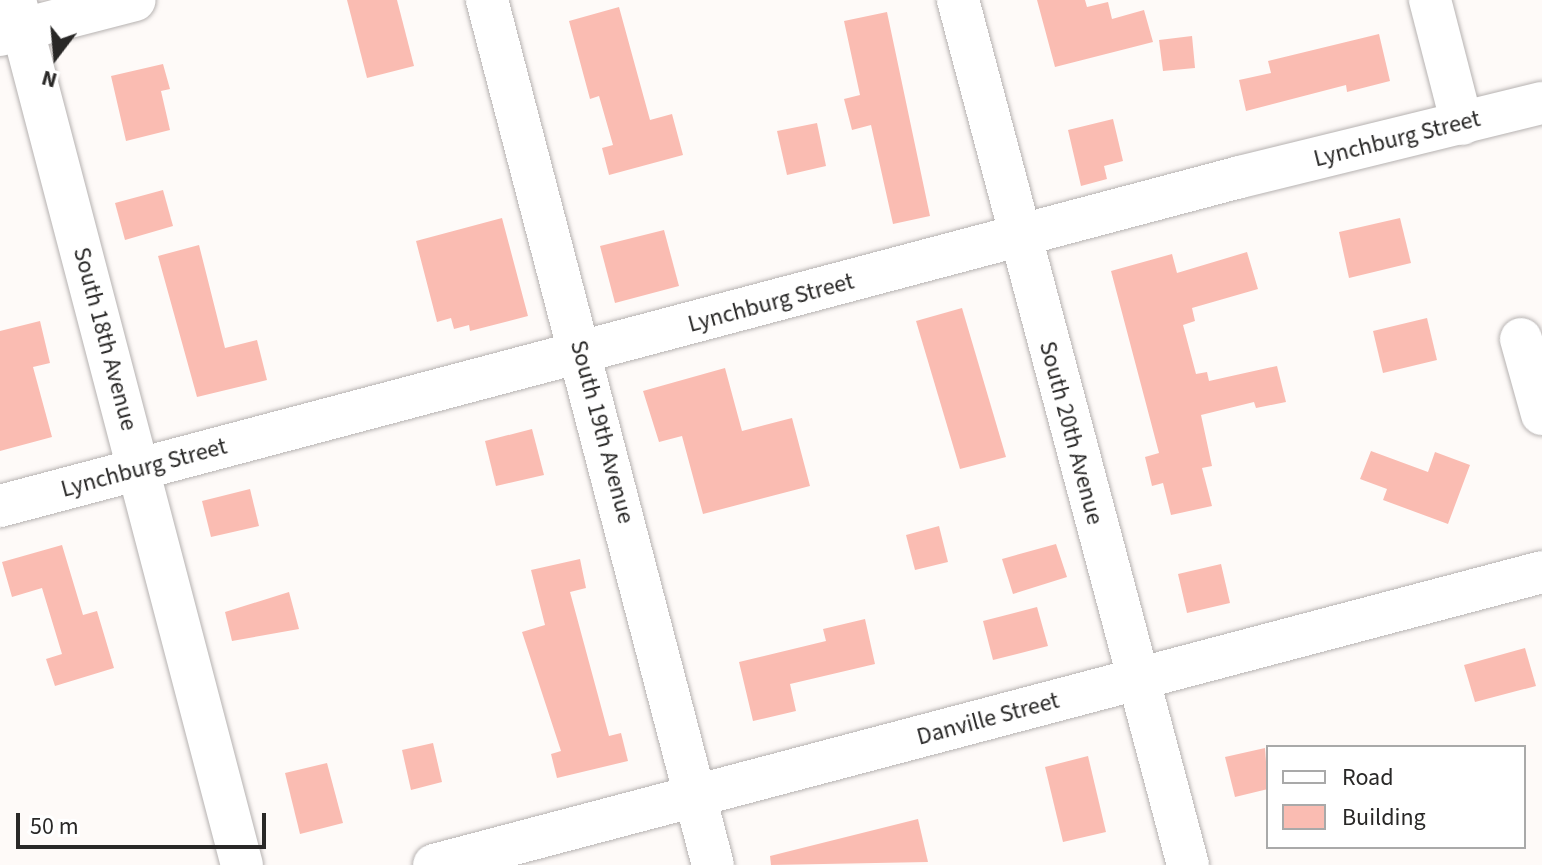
<!DOCTYPE html>
<style>
body{margin:0}
#map{position:relative;width:1542px;height:865px;overflow:hidden;background:#fefaf8;font-family:"Source Sans 3",sans-serif}
div>[style]{position:absolute}
[style*='--x']{left:calc(var(--x)*1px);top:calc(var(--y)*1px);width:calc(var(--w)*1px);rotate:calc(var(--a)*1deg)}
.building>*{inset:0;background:#fabcb2}
.roads{filter:drop-shadow(0 0 2px #b6b2b1) drop-shadow(0 0 2px #b6b2b1)}
.minor>*{height:42px;margin:-21px;padding:0 21px;transform-origin:21px;border-radius:21px;background:#fff}
span{translate:-50% -50%;white-space:nowrap;text-align:center;line-height:1.15;-webkit-text-stroke:6px #fff;paint-order:stroke}
.street-label{font-size:24px;color:#292827}
.legend{position:absolute;left:1266px;top:745px;width:260px;height:104px;box-sizing:border-box;background:#fff;border:2px solid #a9a9a9;margin:0;padding:10px 14px;list-style:none;font-size:24px;color:#292827}
.legend li{display:flex;align-items:center;gap:16px;height:40px}
.legend b{width:40px;border:2px solid #a9a9a9}
.north{position:absolute;left:16px;top:16px;width:80px;height:80px;-webkit-text-stroke:6px #fff;paint-order:stroke;rotate:196deg;font-size:22px;font-weight:700;line-height:32px;text-align:center;color:#292827}
.north::after{content:'';display:block;margin:auto;width:28px;height:36px;background:#292827;clip-path:polygon(50% 0,100% 100%,50% 72%,0 100%)}
.scale{position:absolute;left:16px;top:813px;width:250px;height:36px;box-sizing:border-box;border:4px solid #292827;border-top:0;padding-left:10px;font-size:24px;line-height:28px;white-space:nowrap;color:#292827;-webkit-text-stroke:6px #fff;paint-order:stroke}
</style>
<div id="map">
<div class="building">
<i style="clip-path:polygon(347px 0,397px 0,414px 66px,367px 78px)"></i>
<i style="clip-path:polygon(1037px 0,1085px 0,1087px 7px,1108px 2px,1112px 19px,1144px 10px,1153px 42px,1055px 67px)"></i>
<i style="clip-path:polygon(619px 7px,650px 120px,672px 114px,683px 155px,609px 175px,602px 148px,613px 145px,599px 96px,590px 99px,569px 21px)"></i>
<i style="clip-path:polygon(887px 12px,930px 216px,893px 224px,871px 125px,852px 130px,844px 99px,860px 95px,844px 21px)"></i>
<i style="clip-path:polygon(1379px 34px,1390px 81px,1347px 92px,1346px 85px,1246px 111px,1239px 80px,1271px 73px,1268px 61px)"></i>
<i style="clip-path:polygon(1192px 36px,1195px 68px,1163px 71px,1159px 40px)"></i>
<i style="clip-path:polygon(163px 64px,170px 89px,161px 91px,170px 130px,126px 141px,111px 76px)"></i>
<i style="clip-path:polygon(1113px 119px,1123px 161px,1104px 166px,1107px 179px,1081px 186px,1068px 130px)"></i>
<i style="clip-path:polygon(817px 123px,826px 166px,787px 175px,777px 131px)"></i>
<i style="clip-path:polygon(163px 190px,173px 226px,125px 240px,115px 203px)"></i>
<i style="clip-path:polygon(502px 218px,528px 316px,470px 331px,469px 325px,454px 329px,451px 318px,437px 322px,416px 241px)"></i>
<i style="clip-path:polygon(1400px 218px,1411px 263px,1349px 278px,1339px 232px)"></i>
<i style="clip-path:polygon(664px 230px,679px 286px,615px 303px,600px 246px)"></i>
<i style="clip-path:polygon(199px 245px,225px 348px,257px 340px,267px 380px,197px 397px,158px 256px)"></i>
<i style="clip-path:polygon(1247px 252px,1258px 289px,1192px 308px,1195px 321px,1183px 325px,1196px 374px,1207px 372px,1209px 381px,1277px 366px,1286px 402px,1256px 408px,1254px 402px,1201px 415px,1212px 466px,1202px 468px,1212px 506px,1171px 515px,1163px 483px,1152px 486px,1145px 457px,1159px 453px,1111px 271px,1172px 254px,1177px 273px)"></i>
<i style="clip-path:polygon(962px 308px,1006px 457px,960px 469px,916px 321px)"></i>
<i style="clip-path:polygon(1427px 318px,1437px 360px,1383px 373px,1373px 331px)"></i>
<i style="clip-path:polygon(40px 321px,50px 363px,33px 367px,52px 437px,0 451px,0 331px)"></i>
<i style="clip-path:polygon(725px 368px,742px 431px,792px 418px,810px 486px,703px 514px,682px 436px,659px 442px,643px 391px)"></i>
<i style="clip-path:polygon(532px 429px,544px 475px,496px 486px,485px 441px)"></i>
<i style="clip-path:polygon(1371px 451px,1428px 472px,1435px 452px,1470px 465px,1448px 524px,1383px 500px,1387px 489px,1360px 479px)"></i>
<i style="clip-path:polygon(250px 489px,259px 526px,211px 537px,202px 501px)"></i>
<i style="clip-path:polygon(939px 526px,948px 562px,915px 570px,906px 535px)"></i>
<i style="clip-path:polygon(1056px 544px,1067px 577px,1013px 594px,1002px 559px)"></i>
<i style="clip-path:polygon(62px 545px,83px 615px,97px 611px,114px 668px,55px 686px,46px 659px,62px 654px,42px 588px,12px 597px,2px 562px)"></i>
<i style="clip-path:polygon(580px 559px,586px 588px,570px 592px,609px 736px,621px 733px,628px 761px,557px 778px,551px 754px,561px 751px,522px 632px,545px 625px,531px 570px)"></i>
<i style="clip-path:polygon(1221px 564px,1230px 603px,1187px 613px,1178px 574px)"></i>
<i style="clip-path:polygon(289px 592px,299px 629px,232px 641px,225px 612px)"></i>
<i style="clip-path:polygon(1037px 607px,1048px 646px,993px 660px,983px 621px)"></i>
<i style="clip-path:polygon(865px 619px,875px 664px,790px 684px,796px 711px,753px 721px,739px 662px,826px 641px,823px 629px)"></i>
<i style="clip-path:polygon(1525px 648px,1536px 686px,1475px 702px,1464px 665px)"></i>
<i style="clip-path:polygon(433px 743px,442px 782px,411px 790px,402px 750px)"></i>
<i style="clip-path:polygon(1265px 748px,1268px 789px,1235px 797px,1225px 757px)"></i>
<i style="clip-path:polygon(1088px 756px,1106px 832px,1063px 842px,1045px 767px)"></i>
<i style="clip-path:polygon(327px 763px,343px 823px,300px 834px,285px 773px)"></i>
<i style="clip-path:polygon(918px 819px,928px 862px,771px 865px,770px 856px)"></i>
</div>
<div class="roads">
<div class="minor">
<i style="--x:15;--y:0;--w:894;--a:75.3"></i>
<i style="--x:487;--y:0;--w:894;--a:75.36"></i>
<i style="--x:958;--y:0;--w:895;--a:75.11"></i>
<i style="--x:1430;--y:0;--w:128;--a:75.5"></i>
<i style="--x:0;--y:35;--w:139;--a:-14.5"></i>
<i style="--x:1521;--y:339;--w:78;--a:74.4"></i>
<i style="--x:0;--y:506;--w:1283;--a:-14.86"></i>
<i style="--x:1240;--y:177;--w:311;--a:-13.8"></i>
<i style="--x:434;--y:865;--w:1146;--a:-14.81"></i>
</div>
</div>
<div class="street-label">
<span style="left:1397px;top:139px;rotate:-14deg">Lynchburg Street</span>
<span style="left:771px;top:303px;rotate:-15deg">Lynchburg Street</span>
<span style="left:105px;top:339px;rotate:75deg">South 18th Avenue</span>
<span style="left:602px;top:432px;rotate:75deg">South 19th Avenue</span>
<span style="left:1071px;top:433px;rotate:75deg">South 20th Avenue</span>
<span style="left:144px;top:468px;rotate:-15deg">Lynchburg Street</span>
<span style="left:988px;top:719px;rotate:-15deg">Danville Street</span>
</div>
<ul class="legend">
<li><b style="height:10px;background:#fff"></b>Road</li>
<li><b style="height:22px;background:#fabcb2"></b>Building</li>
</ul>
<div class="north">N</div>
<div class="scale">50 m</div>
</div>
